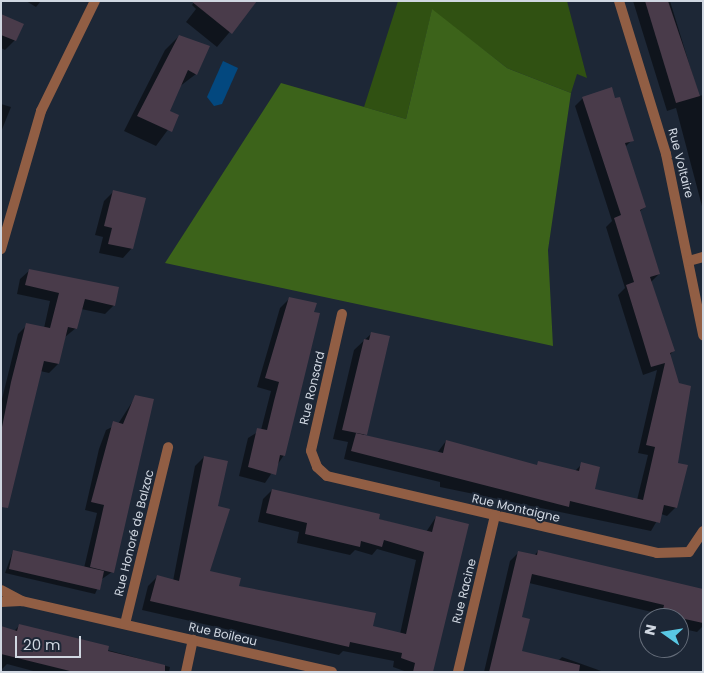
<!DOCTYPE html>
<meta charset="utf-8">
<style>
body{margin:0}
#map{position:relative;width:704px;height:673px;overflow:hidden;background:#1d2736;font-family:Poppins,sans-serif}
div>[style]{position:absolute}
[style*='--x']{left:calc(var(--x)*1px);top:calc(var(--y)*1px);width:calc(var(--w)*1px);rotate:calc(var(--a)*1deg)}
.green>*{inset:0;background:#305112}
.forest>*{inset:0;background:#3c631a}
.water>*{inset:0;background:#03487f}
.shadow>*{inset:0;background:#0007}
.building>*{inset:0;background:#493b4a}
.minor>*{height:10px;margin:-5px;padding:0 5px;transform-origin:5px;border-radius:5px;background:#915e44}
span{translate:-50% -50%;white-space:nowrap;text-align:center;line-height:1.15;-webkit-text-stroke:4px #1d2736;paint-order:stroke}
.street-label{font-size:12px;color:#d0d7e1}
.frame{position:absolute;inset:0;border:2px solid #d0d7e1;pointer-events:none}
.north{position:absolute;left:639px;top:608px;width:50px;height:50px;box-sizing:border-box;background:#1d2736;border:1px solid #656d7a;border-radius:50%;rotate:283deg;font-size:14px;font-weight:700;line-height:20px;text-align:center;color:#d0d7e1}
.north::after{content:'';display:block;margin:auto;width:18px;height:22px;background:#59c8e4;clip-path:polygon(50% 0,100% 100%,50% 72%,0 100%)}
.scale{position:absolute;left:15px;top:636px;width:66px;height:22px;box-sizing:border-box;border:2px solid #d0d7e1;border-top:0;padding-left:6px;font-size:15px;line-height:18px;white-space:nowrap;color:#d0d7e1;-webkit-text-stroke:4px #1d2736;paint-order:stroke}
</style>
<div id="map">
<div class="green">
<i style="clip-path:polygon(398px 1px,567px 1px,587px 78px,577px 74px,571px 93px,507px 68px,432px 10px,406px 119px,364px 107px)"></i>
</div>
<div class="forest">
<i style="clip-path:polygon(432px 9px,507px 68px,571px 93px,548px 250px,553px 346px,165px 263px,281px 83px,406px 119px)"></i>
</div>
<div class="water">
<i style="clip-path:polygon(223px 61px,238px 68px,222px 104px,214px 106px,207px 97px)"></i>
</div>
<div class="shadow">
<i style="clip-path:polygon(26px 1px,41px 1px,36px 7px)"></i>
<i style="clip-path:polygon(195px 1px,256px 1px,217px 47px,186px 22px,196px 9px,192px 5px)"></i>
<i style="clip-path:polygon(633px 1px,670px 1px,699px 96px,703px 95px,703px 210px,676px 108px,667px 111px)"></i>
<i style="clip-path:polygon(1px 18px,15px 40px,5px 50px,1px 48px)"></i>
<i style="clip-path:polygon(179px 36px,196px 74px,179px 87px,168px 111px,178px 116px,156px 146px,124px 131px,165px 50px)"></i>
<i style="clip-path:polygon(583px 98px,632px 140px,625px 147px,645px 207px,639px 212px,659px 274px,651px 282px,673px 351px,670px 355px,676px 507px,667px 516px,661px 514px,651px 531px,440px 487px,440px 482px,344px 459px,348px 442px,333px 439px,354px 350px,372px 333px,364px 436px,437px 453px,446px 441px,535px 466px,575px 471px,582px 464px,593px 490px,637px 500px,648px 455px,638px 453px,657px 370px,643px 375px,618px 295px,625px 288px,606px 227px,612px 221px,575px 106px)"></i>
<i style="clip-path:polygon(1px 104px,11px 107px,1px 132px)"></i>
<i style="clip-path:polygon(113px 192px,132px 248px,123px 258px,99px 253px,103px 237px,95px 235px,104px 201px)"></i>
<i style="clip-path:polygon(30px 270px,114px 305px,105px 314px,81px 309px,76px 328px,65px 337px,58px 364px,49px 373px,40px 371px,1px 499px,1px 403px,18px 334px,27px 325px,44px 328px,50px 301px,17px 294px,20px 279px)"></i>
<i style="clip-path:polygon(289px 299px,313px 313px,284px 455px,265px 483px,239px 476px,248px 438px,261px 430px,271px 391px,257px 387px,280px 308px)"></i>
<i style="clip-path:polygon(136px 396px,112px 572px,102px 579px,95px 594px,5px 573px,13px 551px,84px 568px,97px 513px,85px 510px,99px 449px,106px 430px,118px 424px)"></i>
<i style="clip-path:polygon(204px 457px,216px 507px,208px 572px,238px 587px,371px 627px,400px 634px,416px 560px,377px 549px,372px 555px,355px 550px,350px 555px,297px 543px,299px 532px,258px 522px,263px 499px,272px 490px,426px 532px,436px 517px,432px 672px,407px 672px,393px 667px,394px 661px,343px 651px,339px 655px,142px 610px,148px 586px,157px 577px,173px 581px,195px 466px)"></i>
<i style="clip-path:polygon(538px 551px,703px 590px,703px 626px,697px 632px,679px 628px,679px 618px,655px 618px,656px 613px,529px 583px,521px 618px,521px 652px,558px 661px,562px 657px,604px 672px,484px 672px,510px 561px,519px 552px,534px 556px)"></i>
<i style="clip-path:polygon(19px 626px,170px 667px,169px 672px,37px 672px,7px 664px,1px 670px,1px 628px,14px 631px)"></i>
</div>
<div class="building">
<i style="clip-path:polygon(191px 1px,257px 1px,232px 34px)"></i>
<i style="clip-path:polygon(645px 1px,668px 1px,700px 96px,676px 103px)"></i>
<i style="clip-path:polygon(1px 14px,24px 24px,16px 41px,1px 35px)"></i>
<i style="clip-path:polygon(179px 35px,210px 46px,197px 75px,188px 70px,170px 111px,179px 115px,172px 132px,137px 116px)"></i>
<i style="clip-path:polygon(612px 87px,615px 98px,620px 97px,634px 141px,625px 143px,646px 207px,640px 210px,660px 274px,650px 277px,675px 351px,670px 353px,679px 383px,691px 386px,678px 463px,688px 465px,677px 508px,664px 505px,660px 523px,570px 501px,569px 507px,351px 451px,356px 433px,443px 453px,446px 440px,537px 465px,538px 461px,579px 471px,581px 462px,600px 467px,595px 489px,643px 500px,655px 447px,646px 445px,665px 363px,651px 367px,642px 337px,626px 285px,634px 282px,614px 218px,621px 215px,582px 97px)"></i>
<i style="clip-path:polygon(113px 190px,146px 198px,133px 249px,108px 244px,112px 228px,104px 226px)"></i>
<i style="clip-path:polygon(29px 269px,119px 287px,115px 306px,85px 299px,77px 329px,68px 327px,59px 364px,44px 361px,8px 508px,1px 507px,1px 432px,11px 382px,26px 323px,50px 328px,59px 293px,25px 285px)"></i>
<i style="clip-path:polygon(289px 297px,317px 303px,314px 312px,320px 313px,285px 456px,280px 455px,276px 475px,248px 467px,257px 428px,267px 430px,274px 401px,279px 382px,265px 378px)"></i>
<i style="clip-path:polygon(371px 332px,390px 336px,367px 435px,342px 430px,364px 339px,369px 340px)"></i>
<i style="clip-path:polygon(135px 395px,154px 399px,114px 573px,90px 567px,104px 505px,91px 502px,113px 421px,123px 424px)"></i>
<i style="clip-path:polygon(204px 456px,228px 461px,218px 506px,230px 509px,210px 571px,241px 578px,239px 586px,376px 613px,373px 626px,406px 634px,424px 552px,384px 540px,382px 547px,361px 541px,360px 547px,305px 534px,307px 523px,266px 513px,272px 489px,380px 514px,379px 519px,432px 532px,436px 516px,469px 524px,433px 672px,413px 672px,415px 663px,401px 658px,402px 653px,350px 642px,349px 647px,150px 601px,157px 575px,179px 581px)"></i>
<i style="clip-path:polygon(13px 550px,104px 571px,100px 590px,9px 569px)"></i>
<i style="clip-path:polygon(538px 550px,703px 589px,703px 623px,662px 614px,664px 605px,532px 574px,522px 617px,530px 619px,522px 651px,580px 665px,579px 672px,489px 672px,518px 551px,537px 555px)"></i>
<i style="clip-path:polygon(19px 624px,109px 646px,108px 651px,165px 665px,165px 672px,74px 672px,1px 654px,1px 626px,17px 631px)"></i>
</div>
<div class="minor">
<i style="--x:619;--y:1;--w:160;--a:72.9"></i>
<i style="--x:666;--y:154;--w:185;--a:78.4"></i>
<i style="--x:1;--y:249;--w:144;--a:-73.8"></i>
<i style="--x:41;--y:111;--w:123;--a:-63.9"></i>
<i style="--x:689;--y:261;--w:15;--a:-16"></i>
<i style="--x:342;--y:314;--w:140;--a:102.8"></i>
<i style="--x:311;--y:451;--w:17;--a:69"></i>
<i style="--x:317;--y:467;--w:13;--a:42"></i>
<i style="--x:327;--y:476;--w:339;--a:13.1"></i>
<i style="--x:657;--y:553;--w:32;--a:-2"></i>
<i style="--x:689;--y:552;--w:25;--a:-56"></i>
<i style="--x:1;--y:590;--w:24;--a:28"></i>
<i style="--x:22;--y:601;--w:318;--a:12.9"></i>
<i style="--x:1;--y:602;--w:20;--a:-3"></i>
<i style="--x:125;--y:624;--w:182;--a:-76.3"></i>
<i style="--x:186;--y:672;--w:33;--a:-78"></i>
<i style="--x:458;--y:672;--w:161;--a:-76.7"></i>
</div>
<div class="street-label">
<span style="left:681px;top:163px;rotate:76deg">Rue Voltaire</span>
<span style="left:312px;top:388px;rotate:-77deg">Rue Ronsard</span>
<span style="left:516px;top:508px;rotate:13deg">Rue Montaigne</span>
<span style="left:134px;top:533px;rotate:-76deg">Rue Honoré de Balzac</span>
<span style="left:464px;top:591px;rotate:-76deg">Rue Racine</span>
<span style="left:223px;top:634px;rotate:13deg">Rue Boileau</span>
</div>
<div class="frame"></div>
<div class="north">N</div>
<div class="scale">20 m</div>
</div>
